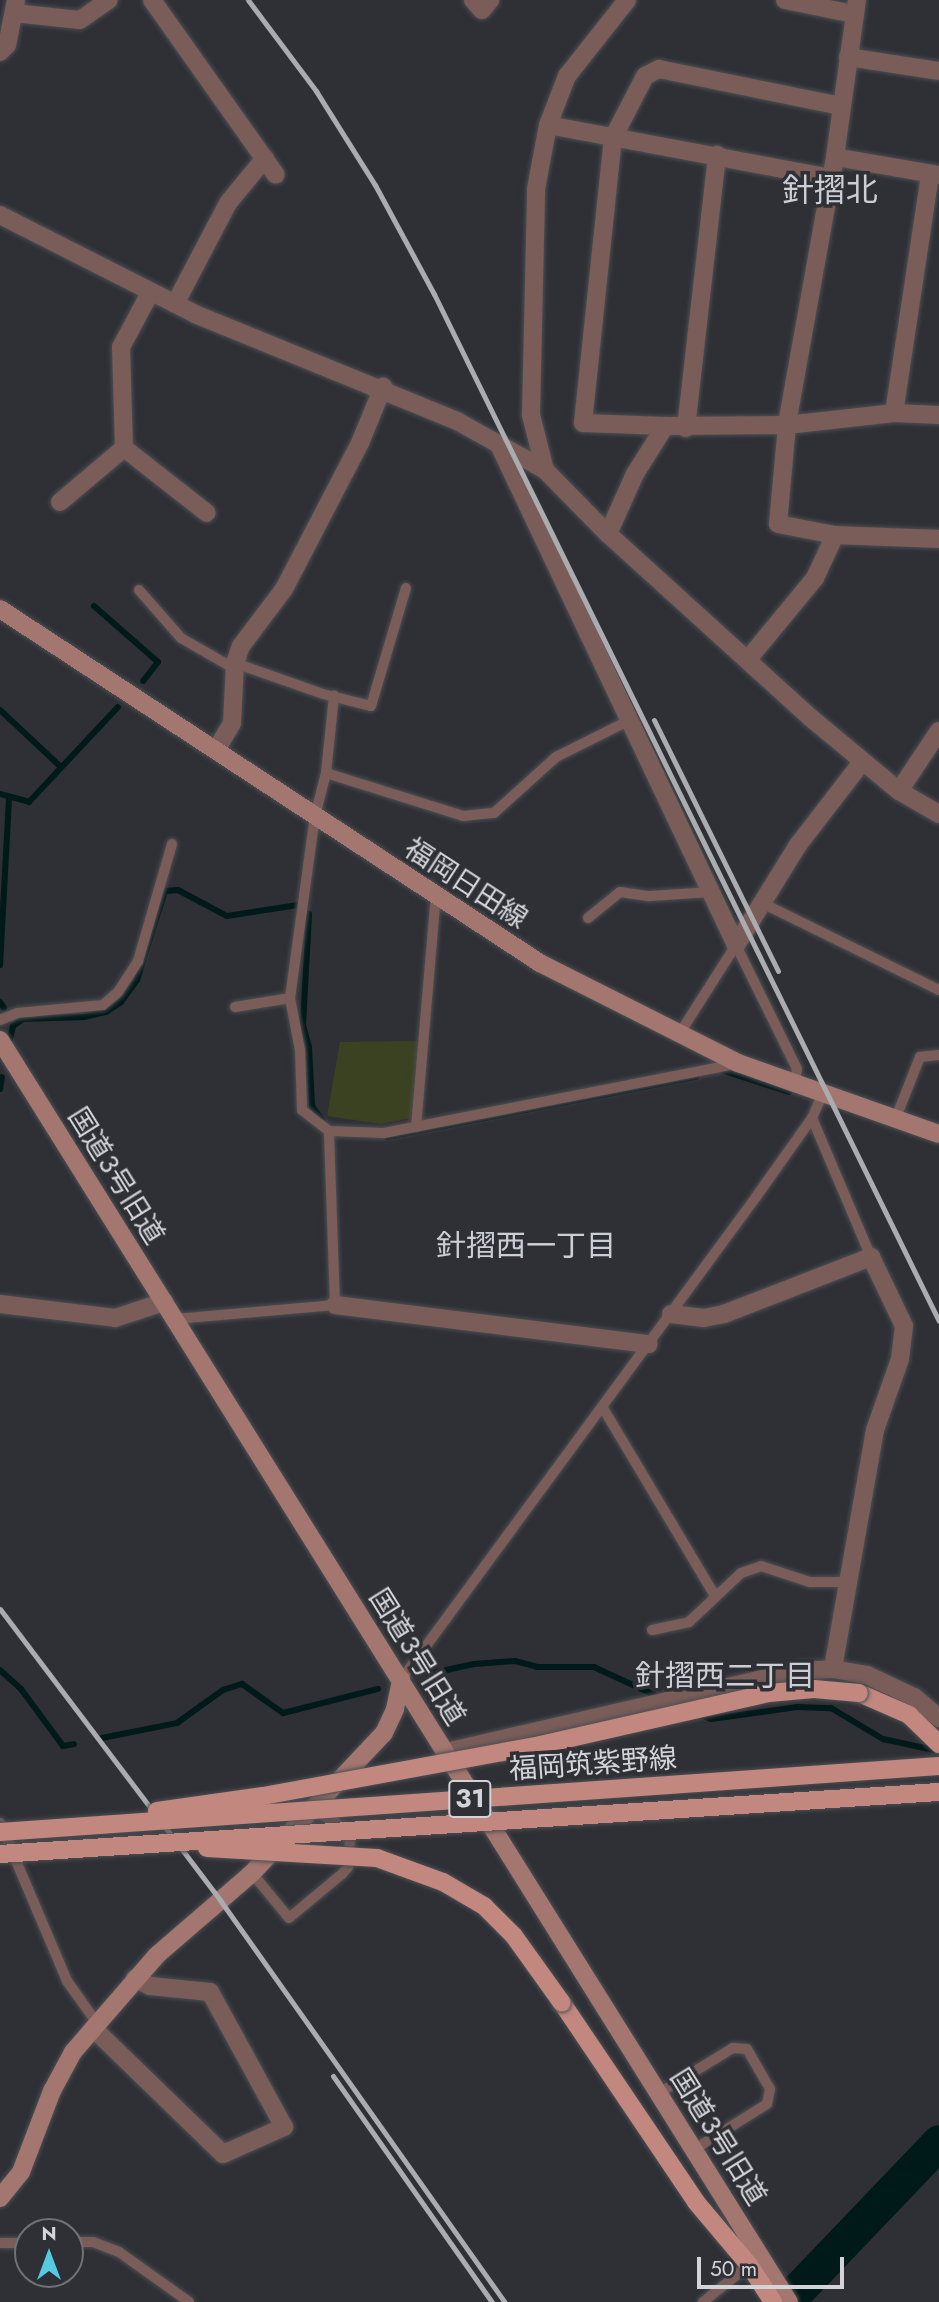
<!DOCTYPE html>
<meta charset="utf-8">
<style>
body{margin:0}
#map{position:relative;width:939px;height:2302px;overflow:hidden;background:#2e3035;font-family:Jost,"Noto Sans JP",sans-serif}
div>[style]{position:absolute}
[style*='--x']{left:calc(var(--x)*1px);top:calc(var(--y)*1px);width:calc(var(--w)*1px);rotate:calc(var(--a)*1deg)}
.green>*{inset:0;background:#3b4221}
.stream>*{height:6px;margin:-3px;padding:0 3px;transform-origin:3px;border-radius:3px;background:#001919}
.river>*{height:35px;margin:-17.5px;padding:0 17.5px;transform-origin:17.5px;border-radius:17.5px;background:#001919}
.roads{filter:drop-shadow(0 0 2px #4c4e52) drop-shadow(0 0 2px #4c4e52)}
.lane>*{height:10px;margin:-5px;padding:0 5px;transform-origin:5px;border-radius:5px;background:#7a5d59}
.street>*{height:18px;margin:-9px;padding:0 9px;transform-origin:9px;border-radius:9px;background:#7a5d59}
.secondary>*{height:18px;margin:-9px;padding:0 9px;transform-origin:9px;border-radius:9px;background:#a3766f}
.primary>*{height:18px;margin:-9px;padding:0 9px;transform-origin:9px;border-radius:9px;background:#c2887f}
.rail>*{height:5px;margin:-2.5px;padding:0 2.5px;transform-origin:2.5px;border-radius:2.5px;background:#abacb0}
.bridges{filter:drop-shadow(0 0 2px #4c4e52) drop-shadow(0 0 2px #4c4e52)}
.primary-bridge>*{height:18px;margin:-9px;padding:0 9px;transform-origin:9px;border-radius:9px;background:#c2887f}
span{translate:-50% -50%;white-space:nowrap;text-align:center;line-height:1.15;-webkit-text-stroke:7px #2e3035;paint-order:stroke}
.shield-label span{padding:2px 5px;background:#2e3035;border:2px solid;border-radius:5px;-webkit-text-stroke-width:0}
.shield-label{font-size:26px;color:#d3d4d7;font-weight:700}
.street-label{font-size:28px;color:#d3d4d7}
.neighbourhood-label{font-size:30px;color:#cbced5}
.quarter-label{font-size:32px;color:#cbced5}
.north{position:absolute;left:14px;top:2218px;width:70px;height:70px;box-sizing:border-box;background:#2e3035;border:2px solid #707276;border-radius:50%;rotate:0deg;font-size:19px;font-weight:700;line-height:28px;text-align:center;color:#d3d4d7}
.north::after{content:'';display:block;margin:auto;width:24px;height:32px;background:#55cae0;clip-path:polygon(50% 0,100% 100%,50% 72%,0 100%)}
.scale{position:absolute;left:697px;top:2257px;width:147px;height:32px;box-sizing:border-box;border:4px solid #d3d4d7;border-top:0;padding-left:9px;font-size:21px;line-height:24px;white-space:nowrap;color:#d3d4d7;-webkit-text-stroke:5px #2e3035;paint-order:stroke}
</style>
<div id="map">
<div class="green">
<i style="clip-path:polygon(419px 1041px,411px 1118px,381px 1124px,327px 1116px,340px 1042px)"></i>
</div>
<div class="stream">
<i style="--x:94;--y:606;--w:85;--a:41.2"></i>
<i style="--x:158;--y:662;--w:24;--a:128"></i>
<i style="--x:0;--y:710;--w:83;--a:43.1"></i>
<i style="--x:0;--y:794;--w:30;--a:15"></i>
<i style="--x:29;--y:802;--w:130;--a:-46.9"></i>
<i style="--x:309;--y:914;--w:111;--a:93.1"></i>
<i style="--x:303;--y:1025;--w:23;--a:75"></i>
<i style="--x:309;--y:1047;--w:59;--a:87.1"></i>
<i style="--x:312;--y:1106;--w:17;--a:54"></i>
<i style="--x:0;--y:965;--w:168;--a:-86.9"></i>
<i style="--x:0;--y:1002;--w:7;--a:56"></i>
<i style="--x:10;--y:1039;--w:13;--a:-77"></i>
<i style="--x:13;--y:1026;--w:12;--a:-35"></i>
<i style="--x:23;--y:1019;--w:61;--a:-1.9"></i>
<i style="--x:84;--y:1017;--w:23;--a:-13"></i>
<i style="--x:106;--y:1012;--w:18;--a:-34"></i>
<i style="--x:121;--y:1002;--w:27;--a:-54"></i>
<i style="--x:137;--y:980;--w:93;--a:-72.5"></i>
<i style="--x:165;--y:891;--w:13;--a:-4"></i>
<i style="--x:178;--y:890;--w:55;--a:28"></i>
<i style="--x:227;--y:916;--w:72;--a:-8.8"></i>
<i style="--x:724;--y:1071;--w:68;--a:17.9"></i>
<i style="--x:0;--y:1089;--w:12;--a:-81"></i>
<i style="--x:387;--y:1137;--w:315;--a:-11"></i>
<i style="--x:0;--y:1670;--w:28;--a:42"></i>
<i style="--x:21;--y:1689;--w:71;--a:53.6"></i>
<i style="--x:63;--y:1746;--w:11;--a:-10"></i>
<i style="--x:428;--y:1674;--w:47;--a:-12.3"></i>
<i style="--x:474;--y:1664;--w:41;--a:-4.2"></i>
<i style="--x:515;--y:1661;--w:23;--a:15"></i>
<i style="--x:537;--y:1667;--w:57;--a:0"></i>
<i style="--x:594;--y:1667;--w:72;--a:24.8"></i>
<i style="--x:698;--y:1714;--w:14;--a:21"></i>
<i style="--x:711;--y:1719;--w:87;--a:-7.9"></i>
<i style="--x:797;--y:1707;--w:34;--a:2"></i>
<i style="--x:831;--y:1708;--w:61;--a:30.8"></i>
<i style="--x:883;--y:1739;--w:52;--a:12.2"></i>
<i style="--x:102;--y:1738;--w:76;--a:-11.3"></i>
<i style="--x:177;--y:1723;--w:57;--a:-35.7"></i>
<i style="--x:223;--y:1690;--w:20;--a:-18"></i>
<i style="--x:242;--y:1684;--w:50;--a:35.3"></i>
<i style="--x:283;--y:1713;--w:98;--a:-14.2"></i>
</div>
<div class="river">
<i style="--x:786;--y:2302;--w:221;--a:-46.3"></i>
</div>
<div class="roads">
<div class="lane">
<i style="--x:139;--y:590;--w:64;--a:48.8"></i>
<i style="--x:181;--y:638;--w:62;--a:29.9"></i>
<i style="--x:235;--y:663;--w:93;--a:19.4"></i>
<i style="--x:323;--y:694;--w:49;--a:14"></i>
<i style="--x:371;--y:706;--w:123;--a:-73.5"></i>
<i style="--x:326;--y:773;--w:78;--a:-84.1"></i>
<i style="--x:764;--y:904;--w:195;--a:26.2"></i>
<i style="--x:588;--y:918;--w:41;--a:-39.1"></i>
<i style="--x:620;--y:892;--w:30;--a:8"></i>
<i style="--x:650;--y:896;--w:61;--a:-3.8"></i>
<i style="--x:736;--y:945;--w:138;--a:63.8"></i>
<i style="--x:797;--y:1069;--w:17;--a:100"></i>
<i style="--x:235;--y:1007;--w:56;--a:-9.3"></i>
<i style="--x:0;--y:1020;--w:18;--a:-22"></i>
<i style="--x:17;--y:1013;--w:86;--a:-5.3"></i>
<i style="--x:103;--y:1005;--w:20;--a:-41"></i>
<i style="--x:118;--y:992;--w:37;--a:-57"></i>
<i style="--x:138;--y:961;--w:122;--a:-73.8"></i>
<i style="--x:678;--y:1036;--w:108;--a:-57.5"></i>
<i style="--x:812;--y:1118;--w:151;--a:67"></i>
<i style="--x:895;--y:1120;--w:68;--a:-68.4"></i>
<i style="--x:920;--y:1057;--w:19;--a:-6"></i>
<i style="--x:416;--y:1127;--w:232;--a:-85.1"></i>
<i style="--x:329;--y:1131;--w:55;--a:2.1"></i>
<i style="--x:384;--y:1133;--w:359;--a:-11.1"></i>
<i style="--x:175;--y:1319;--w:161;--a:-5"></i>
<i style="--x:335;--y:1305;--w:174;--a:-92"></i>
<i style="--x:329;--y:1131;--w:34;--a:-142"></i>
<i style="--x:302;--y:1110;--w:60;--a:-91.9"></i>
<i style="--x:300;--y:1050;--w:53;--a:-100.9"></i>
<i style="--x:290;--y:998;--w:184;--a:-82.2"></i>
<i style="--x:315;--y:816;--w:44;--a:-75.7"></i>
<i style="--x:326;--y:773;--w:144;--a:17.4"></i>
<i style="--x:463;--y:816;--w:31;--a:-6"></i>
<i style="--x:494;--y:813;--w:84;--a:-42.1"></i>
<i style="--x:556;--y:757;--w:80;--a:-26.6"></i>
<i style="--x:603;--y:1408;--w:217;--a:59.2"></i>
<i style="--x:652;--y:1630;--w:38;--a:-12"></i>
<i style="--x:689;--y:1622;--w:71;--a:-43.3"></i>
<i style="--x:741;--y:1573;--w:21;--a:-19"></i>
<i style="--x:761;--y:1566;--w:52;--a:18.1"></i>
<i style="--x:810;--y:1582;--w:36;--a:0"></i>
<i style="--x:401;--y:1680;--w:599;--a:-53.68"></i>
<i style="--x:756;--y:1197;--w:97;--a:-54.7"></i>
<i style="--x:812;--y:1118;--w:24;--a:-66"></i>
<i style="--x:0;--y:1823;--w:172;--a:67"></i>
<i style="--x:67;--y:1981;--w:52;--a:54.5"></i>
<i style="--x:252;--y:1873;--w:58;--a:50.6"></i>
<i style="--x:289;--y:1918;--w:69;--a:-39.7"></i>
<i style="--x:342;--y:1874;--w:9;--a:-49"></i>
<i style="--x:348;--y:1867;--w:28;--a:-86"></i>
<i style="--x:350;--y:1839;--w:21;--a:-131"></i>
<i style="--x:336;--y:1823;--w:24;--a:-147"></i>
<i style="--x:659;--y:2093;--w:87;--a:-31.3"></i>
<i style="--x:733;--y:2048;--w:14;--a:4"></i>
<i style="--x:747;--y:2049;--w:46;--a:60.1"></i>
<i style="--x:770;--y:2089;--w:15;--a:101"></i>
<i style="--x:767;--y:2104;--w:85;--a:148"></i>
<i style="--x:70;--y:2242;--w:23;--a:0"></i>
<i style="--x:93;--y:2242;--w:28;--a:21"></i>
<i style="--x:119;--y:2252;--w:86;--a:35.5"></i>
<i style="--x:0;--y:2243;--w:28;--a:0"></i>
<i style="--x:703;--y:2302;--w:64;--a:-38.7"></i>
</div>
<div class="street">
<i style="--x:152;--y:0;--w:214;--a:54.7"></i>
<i style="--x:473;--y:0;--w:13;--a:48"></i>
<i style="--x:482;--y:10;--w:13;--a:-51"></i>
<i style="--x:785;--y:0;--w:70;--a:11.5"></i>
<i style="--x:857;--y:0;--w:159;--a:98"></i>
<i style="--x:835;--y:157;--w:272;--a:100.2"></i>
<i style="--x:787;--y:425;--w:99;--a:95.2"></i>
<i style="--x:778;--y:524;--w:58;--a:10.9"></i>
<i style="--x:835;--y:535;--w:104;--a:2.2"></i>
<i style="--x:14;--y:13;--w:66;--a:6.1"></i>
<i style="--x:80;--y:20;--w:35;--a:-35"></i>
<i style="--x:0;--y:52;--w:10;--a:-45"></i>
<i style="--x:7;--y:45;--w:46;--a:-78.7"></i>
<i style="--x:848;--y:57;--w:92;--a:8.7"></i>
<i style="--x:548;--y:125;--w:287;--a:10.6"></i>
<i style="--x:835;--y:157;--w:106;--a:9.8"></i>
<i style="--x:0;--y:215;--w:219;--a:26.9"></i>
<i style="--x:195;--y:314;--w:283;--a:22.2"></i>
<i style="--x:457;--y:421;--w:101;--a:29.1"></i>
<i style="--x:545;--y:470;--w:90;--a:45.5"></i>
<i style="--x:608;--y:534;--w:274;--a:42.2"></i>
<i style="--x:811;--y:718;--w:114;--a:39.7"></i>
<i style="--x:899;--y:791;--w:46;--a:29.9"></i>
<i style="--x:150;--y:293;--w:61;--a:118.2"></i>
<i style="--x:121;--y:347;--w:101;--a:88.3"></i>
<i style="--x:124;--y:448;--w:105;--a:38.1"></i>
<i style="--x:175;--y:304;--w:114;--a:-62.3"></i>
<i style="--x:228;--y:203;--w:58;--a:-50.6"></i>
<i style="--x:894;--y:413;--w:242;--a:-81.4"></i>
<i style="--x:665;--y:426;--w:82;--a:-177.9"></i>
<i style="--x:583;--y:423;--w:287;--a:-84"></i>
<i style="--x:613;--y:138;--w:70;--a:-62.7"></i>
<i style="--x:645;--y:76;--w:16;--a:-27"></i>
<i style="--x:659;--y:69;--w:186;--a:11.5"></i>
<i style="--x:686;--y:428;--w:275;--a:-83.5"></i>
<i style="--x:499;--y:445;--w:553;--a:64.64"></i>
<i style="--x:545;--y:470;--w:57;--a:-104.3"></i>
<i style="--x:531;--y:415;--w:226;--a:-88.7"></i>
<i style="--x:536;--y:189;--w:65;--a:-79.4"></i>
<i style="--x:548;--y:125;--w:53;--a:-68.8"></i>
<i style="--x:567;--y:76;--w:97;--a:-51.7"></i>
<i style="--x:60;--y:502;--w:84;--a:-40.2"></i>
<i style="--x:608;--y:534;--w:66;--a:-65.8"></i>
<i style="--x:635;--y:474;--w:57;--a:-58"></i>
<i style="--x:665;--y:426;--w:122;--a:-0.5"></i>
<i style="--x:787;--y:425;--w:108;--a:-6.4"></i>
<i style="--x:894;--y:413;--w:45;--a:2.5"></i>
<i style="--x:749;--y:658;--w:104;--a:-50.5"></i>
<i style="--x:815;--y:578;--w:47;--a:-65.1"></i>
<i style="--x:216;--y:750;--w:31;--a:-59"></i>
<i style="--x:232;--y:723;--w:60;--a:-87.1"></i>
<i style="--x:235;--y:663;--w:18;--a:-71"></i>
<i style="--x:241;--y:646;--w:71;--a:-53"></i>
<i style="--x:284;--y:589;--w:165;--a:-62.5"></i>
<i style="--x:360;--y:443;--w:61;--a:-67.7"></i>
<i style="--x:899;--y:791;--w:72;--a:-56.3"></i>
<i style="--x:736;--y:945;--w:118;--a:-58.2"></i>
<i style="--x:798;--y:845;--w:105;--a:-52.4"></i>
<i style="--x:0;--y:1304;--w:116;--a:6.9"></i>
<i style="--x:115;--y:1318;--w:52;--a:-18.1"></i>
<i style="--x:335;--y:1305;--w:316;--a:7.1"></i>
<i style="--x:671;--y:1314;--w:33;--a:7"></i>
<i style="--x:704;--y:1318;--w:20;--a:-11"></i>
<i style="--x:724;--y:1314;--w:158;--a:-21.2"></i>
<i style="--x:871;--y:1257;--w:76;--a:64.4"></i>
<i style="--x:904;--y:1326;--w:33;--a:97"></i>
<i style="--x:900;--y:1359;--w:75;--a:109.4"></i>
<i style="--x:875;--y:1430;--w:243;--a:100"></i>
<i style="--x:446;--y:1752;--w:360;--a:-13"></i>
<i style="--x:797;--y:1671;--w:36;--a:-3"></i>
<i style="--x:833;--y:1669;--w:35;--a:10"></i>
<i style="--x:867;--y:1675;--w:52;--a:25.1"></i>
<i style="--x:914;--y:1697;--w:33;--a:40"></i>
<i style="--x:93;--y:2028;--w:181;--a:44.1"></i>
<i style="--x:223;--y:2154;--w:67;--a:-23.9"></i>
<i style="--x:284;--y:2127;--w:154;--a:-118.7"></i>
<i style="--x:210;--y:1992;--w:60;--a:-174.3"></i>
<i style="--x:150;--y:1986;--w:17;--a:-152"></i>
</div>
<div class="secondary">
<i style="--x:0;--y:609;--w:646;--a:33.25"></i>
<i style="--x:540;--y:963;--w:222;--a:26.8"></i>
<i style="--x:738;--y:1063;--w:213;--a:19.5"></i>
<i style="--x:0;--y:1040;--w:1488;--a:57.99"></i>
<i style="--x:0;--y:2198;--w:33;--a:-51"></i>
<i style="--x:21;--y:2172;--w:87;--a:-69.1"></i>
<i style="--x:52;--y:2091;--w:44;--a:-61.7"></i>
<i style="--x:73;--y:2052;--w:128;--a:-49.1"></i>
<i style="--x:157;--y:1955;--w:125;--a:-40.8"></i>
<i style="--x:252;--y:1873;--w:192;--a:-46.7"></i>
<i style="--x:384;--y:1733;--w:26;--a:-65"></i>
<i style="--x:395;--y:1709;--w:30;--a:-78"></i>
</div>
<div class="primary">
<i style="--x:859;--y:1693;--w:55;--a:23.7"></i>
<i style="--x:909;--y:1715;--w:42;--a:44"></i>
<i style="--x:562;--y:2003;--w:240;--a:56"></i>
<i style="--x:696;--y:2202;--w:82;--a:49.9"></i>
<i style="--x:749;--y:2265;--w:44;--a:57"></i>
</div>
</div>
<div class="rail">
<i style="--x:248;--y:0;--w:114;--a:53.2"></i>
<i style="--x:316;--y:91;--w:111;--a:57.9"></i>
<i style="--x:375;--y:185;--w:124;--a:61.6"></i>
<i style="--x:434;--y:294;--w:1144;--a:63.82"></i>
<i style="--x:654;--y:720;--w:280;--a:63.7"></i>
<i style="--x:0;--y:1609;--w:365;--a:52.9"></i>
<i style="--x:220;--y:1900;--w:493;--a:54.7"></i>
<i style="--x:333;--y:2076;--w:276;--a:54.9"></i>
</div>
<div class="bridges">
<div class="primary-bridge">
<i style="--x:157;--y:1811;--w:107;--a:-8.1"></i>
<i style="--x:263;--y:1796;--w:282;--a:-10.4"></i>
<i style="--x:540;--y:1745;--w:235;--a:-12.8"></i>
<i style="--x:769;--y:1693;--w:45;--a:-5.1"></i>
<i style="--x:814;--y:1689;--w:45;--a:5.1"></i>
<i style="--x:0;--y:1832;--w:941;--a:-4.02"></i>
<i style="--x:207;--y:1848;--w:170;--a:3.4"></i>
<i style="--x:377;--y:1858;--w:70;--a:20"></i>
<i style="--x:443;--y:1882;--w:48;--a:30.3"></i>
<i style="--x:484;--y:1906;--w:42;--a:45"></i>
<i style="--x:514;--y:1936;--w:82;--a:54.4"></i>
<i style="--x:0;--y:1854;--w:941;--a:-3.78"></i>
</div>
</div>
<div class="shield-label">
<span style="left:470px;top:1799px">31</span>
</div>
<div class="street-label">
<span style="left:466px;top:884px;rotate:33deg">福岡日田線</span>
<span style="left:116px;top:1176px;rotate:58deg">国道3号旧道</span>
<span style="left:417px;top:1657px;rotate:58deg">国道3号旧道</span>
<span style="left:593px;top:1764px;rotate:-4deg">福岡筑紫野線</span>
<span style="left:718px;top:2137px;rotate:58deg">国道3号旧道</span>
</div>
<div class="neighbourhood-label">
<span style="left:526px;top:1246px">針摺西一丁目</span>
<span style="left:725px;top:1676px">針摺西二丁目</span>
</div>
<div class="quarter-label">
<span style="left:830px;top:190px">針摺北</span>
</div>
<div class="north">N</div>
<div class="scale">50 m</div>
</div>
